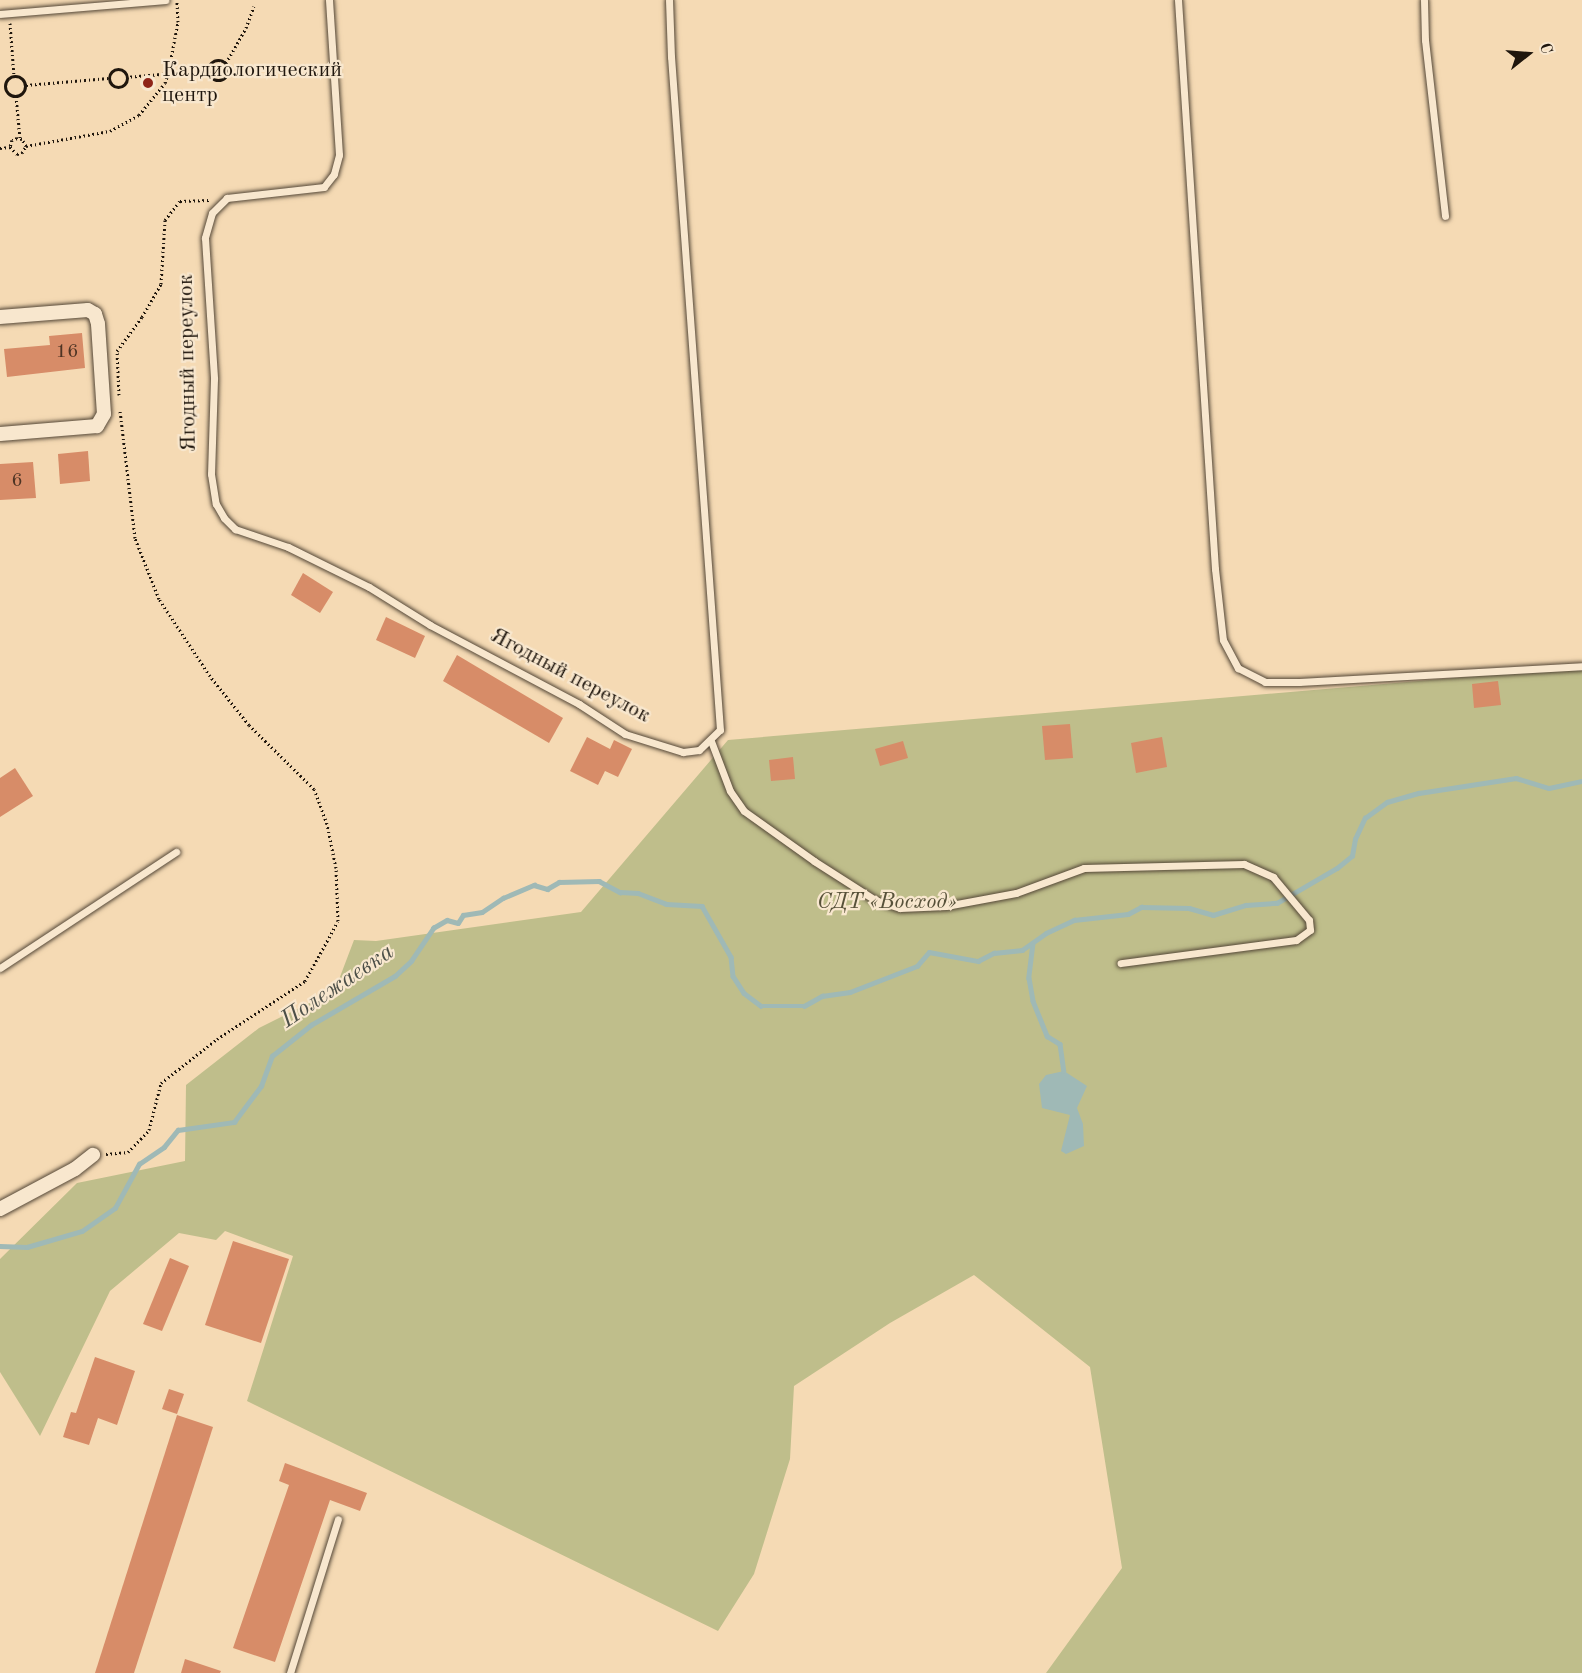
<!DOCTYPE html>
<meta charset="utf-8">
<style>
body{margin:0}
#map{position:relative;width:1582px;height:1673px;overflow:hidden;background:#f5dab4;font-family:"Old Standard TT",serif}
div>[style]{position:absolute}
[style*='--x']{left:calc(var(--x)*1px);top:calc(var(--y)*1px);width:calc(var(--w)*1px);rotate:calc(var(--a)*1deg)}
.green>*{inset:0;background:#bfbe8b}
.water>*{inset:0;background:#9fb9b6}
.stream>*{height:4.5px;margin:-2.25px;padding:0 2.25px;transform-origin:2.25px;border-radius:2.25px;background:#9fb9b6}
.building>*{inset:0;background:#d78c68}
.path>*{height:3px;margin-top:-1.5px;transform-origin:0;background:repeating-linear-gradient(90deg,#1f160d 0 1.5px,transparent 0 4.5px)}
.path>.ring{margin:-1.5px;padding:0;box-sizing:content-box;background:none;border:3px solid #1f160d;border-radius:50%}
.roads{filter:drop-shadow(0 0 2px #544737) drop-shadow(0 0 2px #544737)}
.lane>*{height:7px;margin:-3.5px;padding:0 3.5px;transform-origin:3.5px;border-radius:3.5px;background:#f8e7ce}
.street>*{height:14px;margin:-7px;padding:0 7px;transform-origin:7px;border-radius:7px;background:#f8e7ce}
.dots>*{width:16px;height:16px;translate:-50% -50%;box-sizing:border-box;border:3px solid #f8e7ce;border-radius:50%}
span{translate:-50% -50%;white-space:nowrap;text-align:center;line-height:1.15;-webkit-text-stroke:4.5px #f8e7ce;paint-order:stroke}
.number-label{font-size:20px;color:#4d3424}
.number-label span{-webkit-text-stroke-width:0}
.poi-label{font-size:22px;color:#1f160d}
.left{translate:0 -50%;text-align:left}
.street-label{font-size:22px;color:#1f160d}
.park-label{font-size:22px;color:#575139;font-style:italic}
.water-label{font-size:24px;color:#4c4f48;font-style:italic}
.north{position:absolute;left:1498px;top:24px;width:60px;height:60px;-webkit-text-stroke:4px #f8e7ce;paint-order:stroke;rotate:73deg;font-size:16px;font-weight:700;line-height:24px;text-align:center;color:#1f160d}
.north::after{content:'';display:block;margin:auto;width:21px;height:27px;background:#1f160d;clip-path:polygon(50% 0,100% 100%,50% 72%,0 100%)}
</style>
<div id="map">
<div class="green">
<i style="clip-path:polygon(1582px 667px,1582px 1673px,1046px 1673px,1122px 1568px,1090px 1367px,974px 1275px,890px 1323px,794px 1386px,790px 1459px,754px 1574px,718px 1631px,247px 1401px,293px 1256px,225px 1231px,216px 1240px,179px 1233px,110px 1291px,40px 1436px,0 1372px,0 1259px,77px 1183px,185px 1161px,186px 1085px,259px 1028px,335px 990px,354px 940px,376px 941px,581px 912px,728px 740px)"></i>
</div>
<div class="water">
<i style="clip-path:polygon(1064px 1071px,1087px 1086px,1077px 1108px,1083px 1124px,1084px 1146px,1066px 1154px,1061px 1151px,1070px 1115px,1042px 1108px,1039px 1084px,1046px 1075px)"></i>
</div>
<div class="stream">
<i style="--x:1033;--y:943;--w:35;--a:97"></i>
<i style="--x:1029;--y:978;--w:23;--a:80"></i>
<i style="--x:1033;--y:1001;--w:38;--a:68"></i>
<i style="--x:1047;--y:1036;--w:15;--a:32"></i>
<i style="--x:1060;--y:1044;--w:27;--a:82"></i>
<i style="--x:0;--y:1246;--w:27;--a:2"></i>
<i style="--x:27;--y:1247;--w:57;--a:-16.2"></i>
<i style="--x:82;--y:1231;--w:40;--a:-34.9"></i>
<i style="--x:115;--y:1208;--w:50;--a:-61.4"></i>
<i style="--x:139;--y:1164;--w:30;--a:-34"></i>
<i style="--x:164;--y:1147;--w:22;--a:-51"></i>
<i style="--x:178;--y:1130;--w:57;--a:-8.1"></i>
<i style="--x:234;--y:1122;--w:45;--a:-53.1"></i>
<i style="--x:261;--y:1086;--w:32;--a:-70"></i>
<i style="--x:272;--y:1056;--w:50;--a:-38.5"></i>
<i style="--x:311;--y:1025;--w:97;--a:-30.3"></i>
<i style="--x:395;--y:976;--w:22;--a:-43"></i>
<i style="--x:411;--y:961;--w:40;--a:-56"></i>
<i style="--x:433;--y:928;--w:16;--a:-30"></i>
<i style="--x:447;--y:920;--w:11;--a:15"></i>
<i style="--x:458;--y:923;--w:9;--a:-58"></i>
<i style="--x:463;--y:915;--w:19;--a:-9"></i>
<i style="--x:482;--y:912;--w:25;--a:-34"></i>
<i style="--x:503;--y:898;--w:34;--a:-23"></i>
<i style="--x:534;--y:885;--w:14;--a:17"></i>
<i style="--x:547;--y:889;--w:14;--a:-30"></i>
<i style="--x:559;--y:882;--w:40;--a:-1.4"></i>
<i style="--x:599;--y:881;--w:24;--a:28"></i>
<i style="--x:620;--y:892;--w:18;--a:3"></i>
<i style="--x:638;--y:893;--w:30;--a:21"></i>
<i style="--x:666;--y:904;--w:36;--a:3"></i>
<i style="--x:702;--y:906;--w:59;--a:60.4"></i>
<i style="--x:731;--y:957;--w:19;--a:84"></i>
<i style="--x:733;--y:976;--w:20;--a:57"></i>
<i style="--x:744;--y:993;--w:21;--a:37"></i>
<i style="--x:761;--y:1006;--w:43;--a:0"></i>
<i style="--x:804;--y:1006;--w:21;--a:-29"></i>
<i style="--x:822;--y:996;--w:28;--a:-8"></i>
<i style="--x:850;--y:992;--w:72;--a:-21.2"></i>
<i style="--x:917;--y:966;--w:18;--a:-49"></i>
<i style="--x:929;--y:952;--w:50;--a:10.4"></i>
<i style="--x:978;--y:961;--w:18;--a:-27"></i>
<i style="--x:994;--y:953;--w:28;--a:-6"></i>
<i style="--x:1022;--y:950;--w:29;--a:-35"></i>
<i style="--x:1046;--y:933;--w:31;--a:-25"></i>
<i style="--x:1074;--y:920;--w:54;--a:-6.3"></i>
<i style="--x:1128;--y:914;--w:15;--a:-28"></i>
<i style="--x:1141;--y:907;--w:48;--a:1.2"></i>
<i style="--x:1189;--y:908;--w:25;--a:16"></i>
<i style="--x:1213;--y:915;--w:34;--a:-17"></i>
<i style="--x:1246;--y:905;--w:31;--a:-4"></i>
<i style="--x:1277;--y:903;--w:69;--a:-30.3"></i>
<i style="--x:1337;--y:868;--w:19;--a:-39"></i>
<i style="--x:1352;--y:856;--w:17;--a:-80"></i>
<i style="--x:1355;--y:839;--w:23;--a:-65"></i>
<i style="--x:1365;--y:818;--w:27;--a:-36"></i>
<i style="--x:1387;--y:802;--w:33;--a:-16"></i>
<i style="--x:1419;--y:793;--w:98;--a:-8.8"></i>
<i style="--x:1516;--y:778;--w:34;--a:17"></i>
<i style="--x:1549;--y:788;--w:34;--a:-12"></i>
</div>
<div class="building">
<i style="clip-path:polygon(82px 333px,85px 368px,7px 377px,4px 349px,50px 345px,49px 336px)"></i>
<i style="clip-path:polygon(88px 451px,90px 481px,60px 484px,58px 454px)"></i>
<i style="clip-path:polygon(33px 462px,36px 498px,0 500px,0 464px)"></i>
<i style="clip-path:polygon(303px 573px,333px 592px,320px 613px,291px 595px)"></i>
<i style="clip-path:polygon(386px 617px,425px 636px,415px 658px,376px 640px)"></i>
<i style="clip-path:polygon(457px 655px,563px 718px,549px 743px,443px 681px)"></i>
<i style="clip-path:polygon(1498px 681px,1501px 705px,1474px 708px,1472px 684px)"></i>
<i style="clip-path:polygon(1070px 724px,1073px 758px,1045px 760px,1042px 726px)"></i>
<i style="clip-path:polygon(587px 737px,610px 749px,614px 740px,632px 749px,618px 777px,605px 771px,598px 785px,570px 771px)"></i>
<i style="clip-path:polygon(1162px 737px,1167px 767px,1136px 773px,1131px 743px)"></i>
<i style="clip-path:polygon(903px 741px,908px 758px,880px 766px,875px 749px)"></i>
<i style="clip-path:polygon(793px 757px,795px 779px,771px 781px,769px 760px)"></i>
<i style="clip-path:polygon(15px 768px,33px 796px,0 817px,0 778px)"></i>
<i style="clip-path:polygon(233px 1241px,289px 1259px,261px 1343px,205px 1325px)"></i>
<i style="clip-path:polygon(170px 1258px,189px 1266px,162px 1331px,143px 1324px)"></i>
<i style="clip-path:polygon(95px 1357px,135px 1371px,117px 1425px,98px 1418px,89px 1445px,63px 1437px,71px 1412px,76px 1413px)"></i>
<i style="clip-path:polygon(169px 1389px,184px 1394px,177px 1414px,162px 1409px)"></i>
<i style="clip-path:polygon(177px 1415px,213px 1427px,134px 1673px,95px 1673px)"></i>
<i style="clip-path:polygon(285px 1463px,367px 1493px,360px 1511px,330px 1500px,275px 1662px,233px 1648px,289px 1485px,279px 1481px)"></i>
<i style="clip-path:polygon(185px 1659px,221px 1671px,220px 1673px,181px 1673px)"></i>
</div>
<div class="path">
<i style="--x:10;--y:23;--w:53;--a:85.7"></i>
<i class="ring" style="left:208px;top:60px;width:17px;height:17px"></i>
<i style="--x:226;--y:63;--w:40;--a:-60.3"></i>
<i style="--x:246;--y:28;--w:23;--a:-70"></i>
<i class="ring" style="left:109px;top:69px;width:15px;height:15px"></i>
<i class="ring" style="left:5px;top:76px;width:17px;height:17px"></i>
<i style="--x:126;--y:77;--w:82;--a:-4.9"></i>
<i style="--x:26;--y:85;--w:83;--a:-4.8"></i>
<i style="--x:16;--y:96;--w:42;--a:84.6"></i>
<i style="--x:26;--y:146;--w:85;--a:-10.1"></i>
<i style="--x:110;--y:131;--w:33;--a:-29"></i>
<i style="--x:139;--y:115;--w:41;--a:-50.9"></i>
<i style="--x:165;--y:83;--w:9;--a:-72"></i>
<i style="--x:168;--y:74;--w:53;--a:-79.1"></i>
<i style="--x:178;--y:22;--w:21;--a:-93"></i>
<i style="--x:0;--y:148;--w:10;--a:-6"></i>
<i style="--x:10;--y:147;--w:10;--a:45"></i>
<i style="--x:17;--y:154;--w:5;--a:-11"></i>
<i style="--x:22;--y:153;--w:8;--a:-60"></i>
<i style="--x:26;--y:146;--w:8;--a:-120"></i>
<i style="--x:22;--y:139;--w:5;--a:-169"></i>
<i style="--x:17;--y:138;--w:5;--a:158"></i>
<i style="--x:12;--y:140;--w:7;--a:106"></i>
<i style="--x:119;--y:395;--w:44;--a:-92.6"></i>
<i style="--x:117;--y:351;--w:42;--a:-53.7"></i>
<i style="--x:142;--y:317;--w:38;--a:-60"></i>
<i style="--x:161;--y:284;--w:64;--a:-86.4"></i>
<i style="--x:165;--y:220;--w:24;--a:-52"></i>
<i style="--x:180;--y:201;--w:29;--a:-2"></i>
<i style="--x:106;--y:1154;--w:22;--a:-5"></i>
<i style="--x:128;--y:1152;--w:30;--a:-46"></i>
<i style="--x:149;--y:1130;--w:49;--a:-75.7"></i>
<i style="--x:161;--y:1083;--w:71;--a:-38.2"></i>
<i style="--x:217;--y:1039;--w:105;--a:-33.4"></i>
<i style="--x:305;--y:981;--w:68;--a:-61.2"></i>
<i style="--x:338;--y:921;--w:53;--a:-92.2"></i>
<i style="--x:336;--y:868;--w:45;--a:-101.6"></i>
<i style="--x:327;--y:824;--w:37;--a:-110"></i>
<i style="--x:314;--y:789;--w:91;--a:-135.4"></i>
<i style="--x:249;--y:725;--w:63;--a:-128.5"></i>
<i style="--x:210;--y:676;--w:92;--a:-123.5"></i>
<i style="--x:159;--y:599;--w:66;--a:-111.5"></i>
<i style="--x:135;--y:538;--w:128;--a:-96.7"></i>
</div>
<div class="roads">
<div class="lane">
<i style="--x:329;--y:0;--w:155;--a:86.3"></i>
<i style="--x:339;--y:155;--w:20;--a:105"></i>
<i style="--x:334;--y:174;--w:16;--a:128"></i>
<i style="--x:324;--y:187;--w:98;--a:173.5"></i>
<i style="--x:227;--y:198;--w:21;--a:135"></i>
<i style="--x:212;--y:213;--w:26;--a:106"></i>
<i style="--x:205;--y:238;--w:141;--a:86.3"></i>
<i style="--x:214;--y:379;--w:95;--a:91.8"></i>
<i style="--x:211;--y:474;--w:30;--a:81"></i>
<i style="--x:216;--y:504;--w:16;--a:60"></i>
<i style="--x:224;--y:518;--w:16;--a:45"></i>
<i style="--x:235;--y:529;--w:56;--a:18.8"></i>
<i style="--x:288;--y:547;--w:90;--a:26.3"></i>
<i style="--x:369;--y:587;--w:72;--a:31.9"></i>
<i style="--x:430;--y:625;--w:169;--a:27.9"></i>
<i style="--x:579;--y:704;--w:55;--a:33.1"></i>
<i style="--x:625;--y:734;--w:61;--a:17.2"></i>
<i style="--x:683;--y:752;--w:16;--a:-7"></i>
<i style="--x:699;--y:750;--w:29;--a:-44"></i>
<i style="--x:720;--y:730;--w:675;--a:-94.16"></i>
<i style="--x:671;--y:57;--w:57;--a:-92"></i>
<i style="--x:1178;--y:0;--w:570;--a:86.28"></i>
<i style="--x:1215;--y:569;--w:71;--a:83.6"></i>
<i style="--x:1223;--y:640;--w:32;--a:62"></i>
<i style="--x:1238;--y:668;--w:30;--a:27"></i>
<i style="--x:1265;--y:682;--w:34;--a:0"></i>
<i style="--x:1299;--y:682;--w:283;--a:-3.2"></i>
<i style="--x:1424;--y:0;--w:40;--a:88.6"></i>
<i style="--x:1425;--y:40;--w:177;--a:83.5"></i>
<i style="--x:0;--y:14;--w:166;--a:-4.8"></i>
<i style="--x:711;--y:741;--w:53;--a:69.2"></i>
<i style="--x:730;--y:791;--w:24;--a:55"></i>
<i style="--x:744;--y:811;--w:86;--a:35.5"></i>
<i style="--x:814;--y:861;--w:72;--a:32.6"></i>
<i style="--x:875;--y:900;--w:26;--a:18"></i>
<i style="--x:900;--y:908;--w:46;--a:-2.5"></i>
<i style="--x:946;--y:906;--w:71;--a:-10.5"></i>
<i style="--x:1016;--y:893;--w:72;--a:-20.2"></i>
<i style="--x:1084;--y:868;--w:160;--a:-1.4"></i>
<i style="--x:1244;--y:864;--w:32;--a:24"></i>
<i style="--x:1273;--y:877;--w:56;--a:50.1"></i>
<i style="--x:1309;--y:920;--w:10;--a:84"></i>
<i style="--x:1310;--y:930;--w:17;--a:144"></i>
<i style="--x:1296;--y:940;--w:177;--a:172.5"></i>
<i style="--x:0;--y:968;--w:211;--a:-33.4"></i>
<i style="--x:290;--y:1673;--w:161;--a:-72.7"></i>
</div>
<div class="street">
<i style="--x:0;--y:317;--w:88;--a:-4.5"></i>
<i style="--x:88;--y:310;--w:8;--a:30"></i>
<i style="--x:95;--y:314;--w:10;--a:73"></i>
<i style="--x:98;--y:324;--w:90;--a:86.2"></i>
<i style="--x:104;--y:414;--w:14;--a:120"></i>
<i style="--x:97;--y:426;--w:97;--a:175.3"></i>
<i style="--x:0;--y:1209;--w:85;--a:-28.1"></i>
<i style="--x:75;--y:1169;--w:23;--a:-38"></i>
</div>
</div>
<div class="dots">
<i style="left:148px;top:83px;background:#8f2418"></i>
</div>
<div class="number-label">
<span style="left:67px;top:352px">16</span>
<span style="left:17px;top:481px">6</span>
</div>
<div class="poi-label">
<span class="left" style="left:162px;top:83px">Кардиологический<br>центр</span>
</div>
<div class="street-label">
<span style="left:188px;top:363px;rotate:-91deg">Ягодный переулок</span>
<span style="left:570px;top:676px;rotate:28deg">Ягодный переулок</span>
</div>
<div class="park-label">
<span style="left:887px;top:903px">СДТ «Восход»</span>
</div>
<div class="water-label">
<span style="left:338px;top:987px;rotate:-34deg">Полежаевка</span>
</div>
<div class="north">С</div>
</div>
